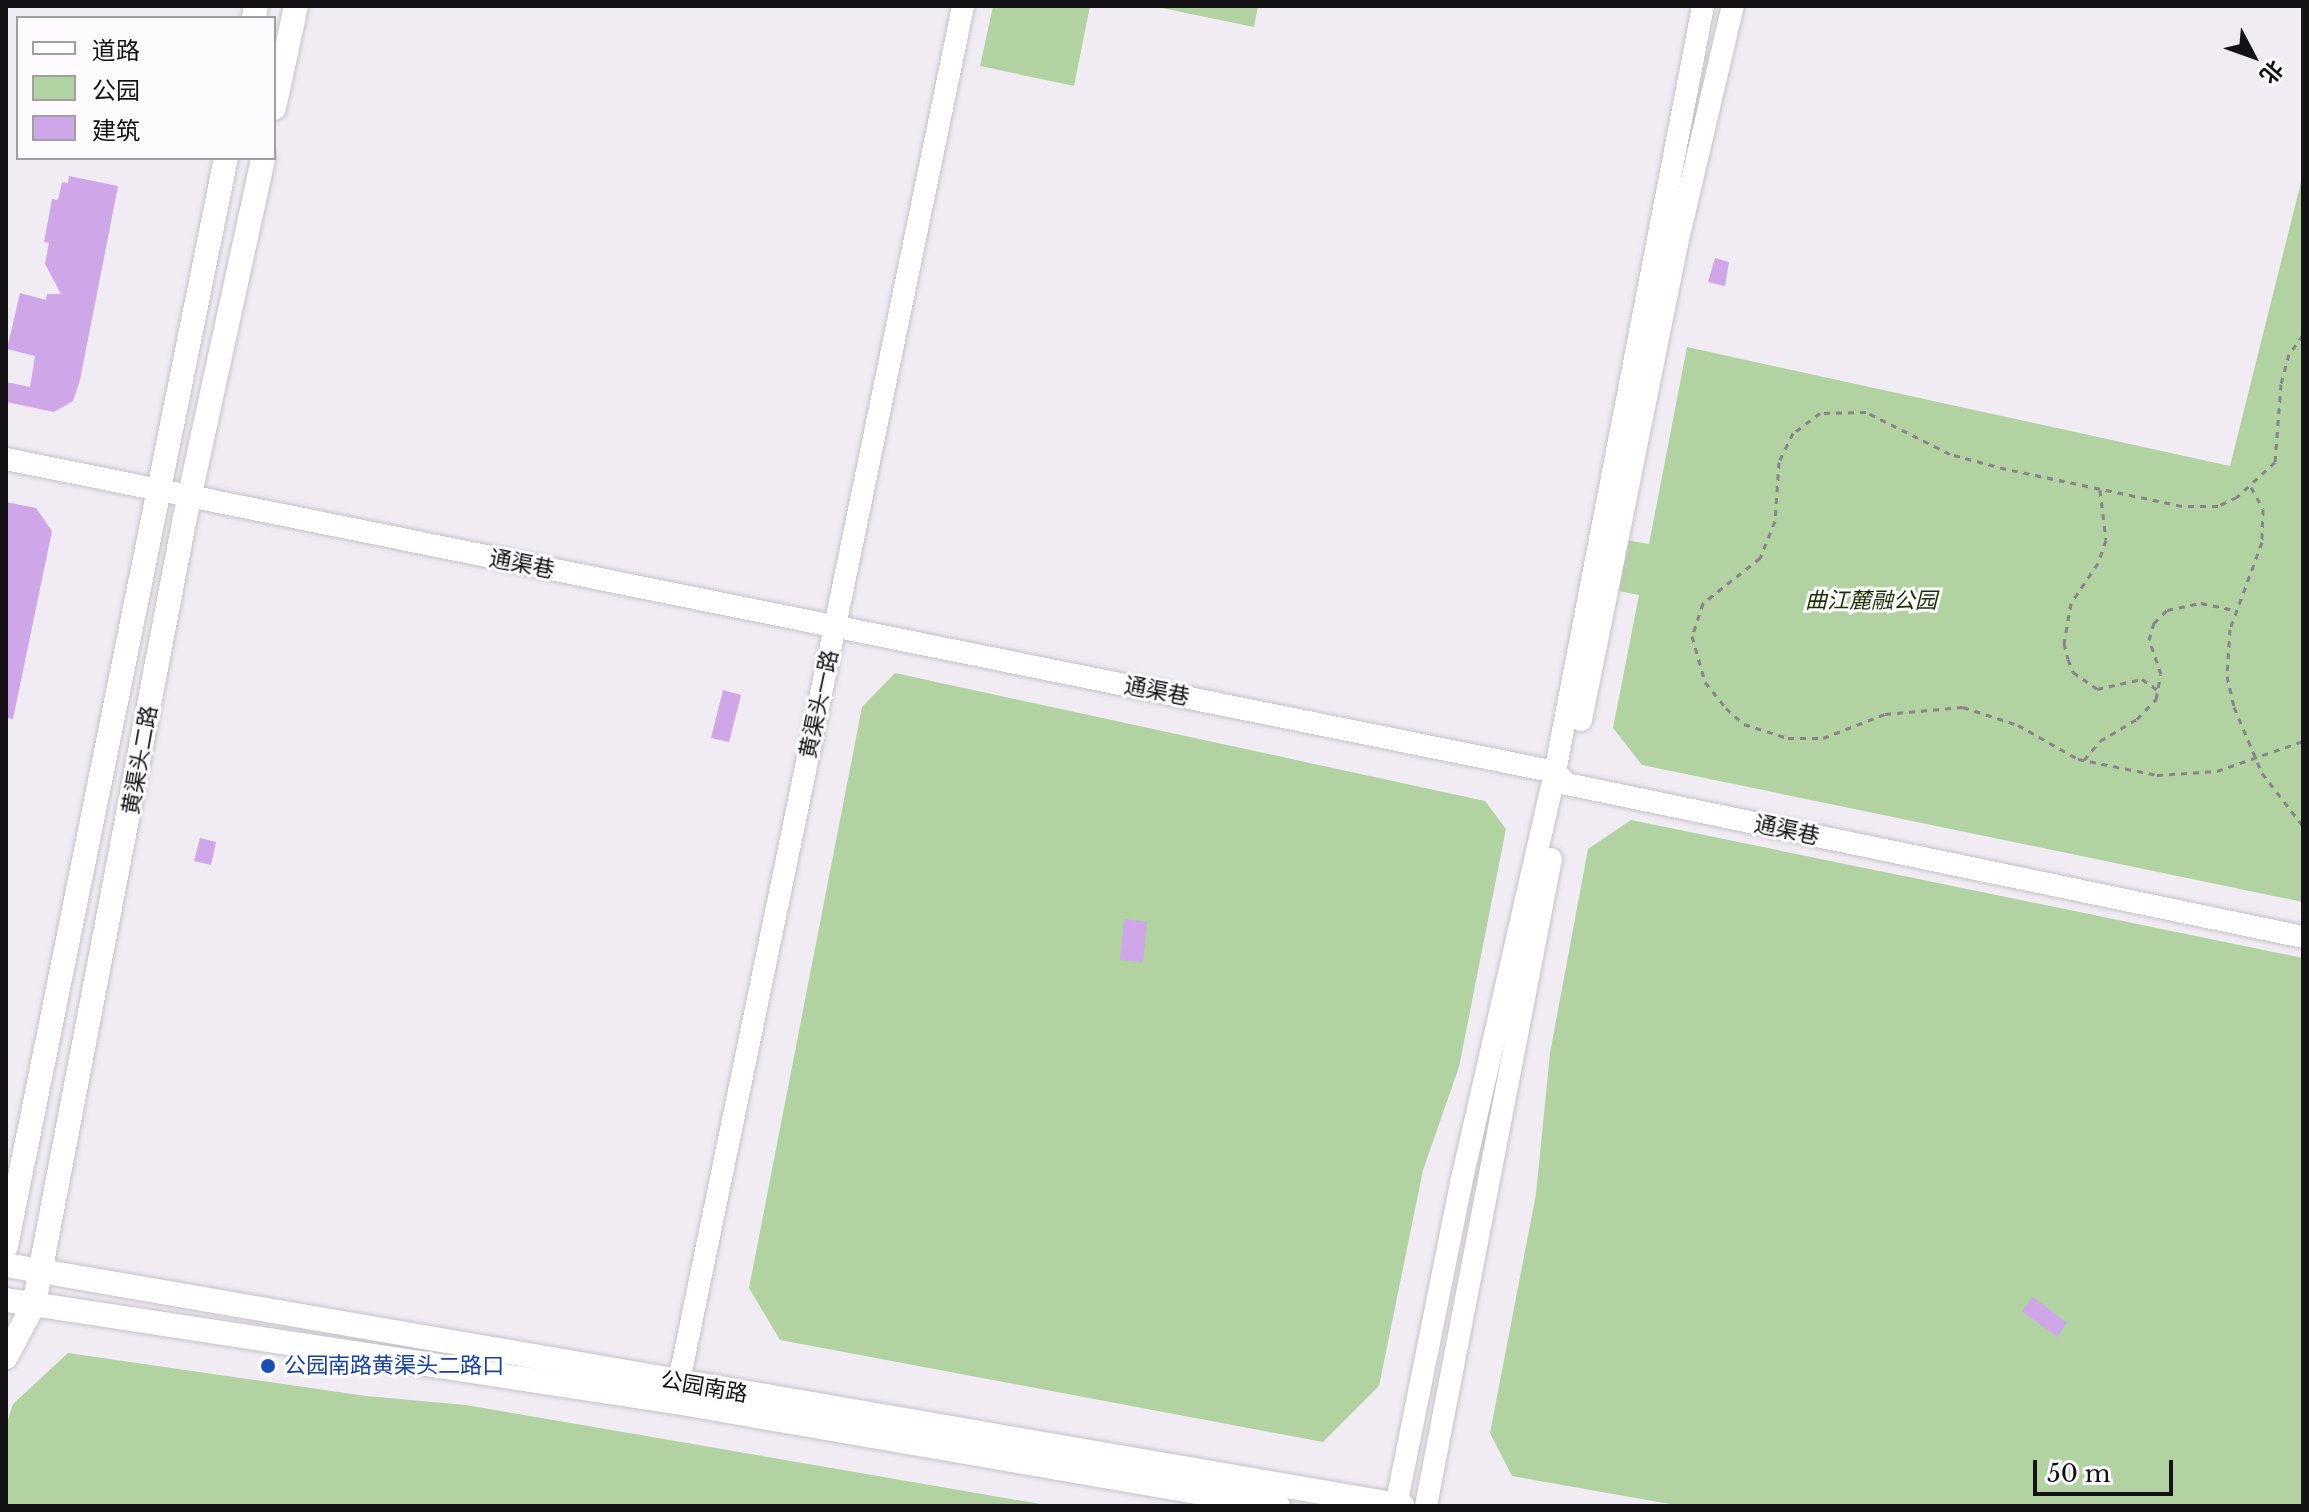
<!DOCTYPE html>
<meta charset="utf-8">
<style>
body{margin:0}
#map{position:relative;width:2309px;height:1512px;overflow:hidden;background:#f1ecf4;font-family:"Libre Baskerville","Noto Sans SC",serif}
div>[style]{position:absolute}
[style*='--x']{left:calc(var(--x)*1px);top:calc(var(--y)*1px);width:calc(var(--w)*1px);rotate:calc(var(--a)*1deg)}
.green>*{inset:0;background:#b2d2a2}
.building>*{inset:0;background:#cfa6e7}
.path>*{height:3px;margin-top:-1.5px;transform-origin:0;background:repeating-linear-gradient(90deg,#88848a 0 6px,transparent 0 12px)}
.roads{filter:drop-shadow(0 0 2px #c6c1c9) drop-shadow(0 0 2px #c6c1c9)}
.tertiary>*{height:22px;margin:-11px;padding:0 11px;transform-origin:11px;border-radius:11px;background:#fff}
.secondary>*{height:24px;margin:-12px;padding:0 12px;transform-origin:12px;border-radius:12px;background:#fff}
.dots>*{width:22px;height:22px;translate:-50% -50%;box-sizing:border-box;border:4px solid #fdfbfe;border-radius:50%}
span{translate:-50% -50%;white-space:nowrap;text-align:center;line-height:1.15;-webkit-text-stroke:6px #fdfbfe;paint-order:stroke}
.street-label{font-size:22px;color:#141215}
.park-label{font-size:22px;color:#173103;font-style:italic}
.transit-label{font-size:22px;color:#164399}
.left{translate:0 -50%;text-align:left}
.frame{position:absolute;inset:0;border:8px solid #141215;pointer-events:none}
.legend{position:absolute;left:16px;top:16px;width:260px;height:144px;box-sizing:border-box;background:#fdfbfe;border:2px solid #a09ea1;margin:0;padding:10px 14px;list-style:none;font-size:24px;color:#141215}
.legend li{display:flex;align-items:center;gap:16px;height:40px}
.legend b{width:40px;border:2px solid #a09ea1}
.north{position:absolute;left:2213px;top:16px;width:80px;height:80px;-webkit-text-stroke:6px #fdfbfe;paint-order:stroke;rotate:131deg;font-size:22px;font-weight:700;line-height:32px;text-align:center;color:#141215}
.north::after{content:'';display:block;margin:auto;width:28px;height:36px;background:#141215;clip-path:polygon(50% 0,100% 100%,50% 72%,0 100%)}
.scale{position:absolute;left:2033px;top:1460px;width:140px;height:36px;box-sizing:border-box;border:4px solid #141215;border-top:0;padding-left:10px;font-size:24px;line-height:28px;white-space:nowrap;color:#141215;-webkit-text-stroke:6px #fdfbfe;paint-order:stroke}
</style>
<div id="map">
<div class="green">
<i style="clip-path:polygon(993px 6px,1090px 6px,1074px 86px,980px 66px)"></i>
<i style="clip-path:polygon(1152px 6px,1258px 6px,1254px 27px)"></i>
<i style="clip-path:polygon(2303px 174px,2303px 902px,1642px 765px,1613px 728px,1639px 595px,1609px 589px,1619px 539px,1649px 544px,1687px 347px,2230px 466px)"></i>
<i style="clip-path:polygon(895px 673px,1485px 801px,1506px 829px,1459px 1067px,1423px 1170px,1379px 1386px,1323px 1442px,780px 1340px,749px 1288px,862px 707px)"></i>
<i style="clip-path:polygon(1631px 820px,2303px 958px,2303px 1506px,1681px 1506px,1512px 1476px,1490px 1433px,1536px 1194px,1550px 1053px,1588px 849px)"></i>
<i style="clip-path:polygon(68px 1353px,366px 1396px,466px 1405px,1052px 1506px,6px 1506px,6px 1426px,13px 1404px)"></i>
</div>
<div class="building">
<i style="clip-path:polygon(69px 176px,118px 186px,80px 380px,73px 401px,54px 412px,6px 402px,6px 382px,30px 387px,35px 356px,7px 349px,20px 293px,46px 300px,47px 294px,61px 294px,45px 264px,49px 243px,44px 242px,52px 199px,58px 200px,62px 182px,68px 183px)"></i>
<i style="clip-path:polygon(1715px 258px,1729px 262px,1725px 286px,1708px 282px)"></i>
<i style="clip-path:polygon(6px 502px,36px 508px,52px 531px,13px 719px,6px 718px)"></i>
<i style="clip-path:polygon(723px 690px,741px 695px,729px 742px,711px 738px)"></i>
<i style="clip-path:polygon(200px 838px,216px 842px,211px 865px,194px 861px)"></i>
<i style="clip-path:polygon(1124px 919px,1147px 922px,1143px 962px,1120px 960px)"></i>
<i style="clip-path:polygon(2033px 1297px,2067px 1323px,2057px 1337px,2022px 1311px)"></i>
</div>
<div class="path">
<i style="--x:2303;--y:335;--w:24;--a:126"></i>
<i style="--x:2289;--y:354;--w:31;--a:105"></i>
<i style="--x:2281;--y:384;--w:78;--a:94.4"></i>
<i style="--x:2275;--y:462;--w:52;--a:137.4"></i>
<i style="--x:2237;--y:497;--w:21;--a:155"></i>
<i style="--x:2218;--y:506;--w:36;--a:180"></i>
<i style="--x:2182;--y:506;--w:180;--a:-168.1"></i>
<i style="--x:2006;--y:469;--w:58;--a:-165"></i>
<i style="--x:1950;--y:454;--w:94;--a:-153.4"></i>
<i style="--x:1866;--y:412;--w:46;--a:178.8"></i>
<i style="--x:1820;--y:413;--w:34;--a:143"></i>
<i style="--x:1793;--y:433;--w:32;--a:116"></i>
<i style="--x:1779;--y:462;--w:59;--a:93.9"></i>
<i style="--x:1775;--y:521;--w:40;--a:112"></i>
<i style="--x:1760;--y:558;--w:73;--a:141.7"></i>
<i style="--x:1703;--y:603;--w:35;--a:108"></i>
<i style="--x:1692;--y:636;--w:48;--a:74.2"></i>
<i style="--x:1705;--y:682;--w:33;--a:51"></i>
<i style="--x:1726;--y:708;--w:24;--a:42"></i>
<i style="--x:1744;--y:724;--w:46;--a:17.7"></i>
<i style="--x:1788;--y:738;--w:35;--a:0"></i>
<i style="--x:1823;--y:738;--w:66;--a:-21.2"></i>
<i style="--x:1885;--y:714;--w:78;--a:-5.1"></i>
<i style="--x:1963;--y:707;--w:58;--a:18.1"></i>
<i style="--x:2018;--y:725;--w:69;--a:29.5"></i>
<i style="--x:2078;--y:759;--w:81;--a:11.4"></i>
<i style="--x:2157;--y:775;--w:60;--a:-3.8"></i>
<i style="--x:2217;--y:771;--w:91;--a:-19.2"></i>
<i style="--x:2251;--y:487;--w:25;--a:61"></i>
<i style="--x:2263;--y:509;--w:33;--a:92"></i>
<i style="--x:2262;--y:542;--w:93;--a:110.2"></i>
<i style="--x:2230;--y:629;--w:47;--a:93.7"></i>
<i style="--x:2227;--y:676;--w:32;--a:77"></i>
<i style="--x:2234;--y:707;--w:72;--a:67"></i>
<i style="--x:2262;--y:773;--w:67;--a:52.3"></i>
<i style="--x:2100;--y:490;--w:50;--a:83.2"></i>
<i style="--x:2106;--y:540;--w:24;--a:109"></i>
<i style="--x:2098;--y:563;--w:48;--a:124"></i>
<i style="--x:2071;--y:603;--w:41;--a:99.9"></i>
<i style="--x:2064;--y:643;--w:16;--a:76"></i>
<i style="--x:2068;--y:659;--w:14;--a:69"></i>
<i style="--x:2073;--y:672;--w:29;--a:35"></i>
<i style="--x:2097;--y:689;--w:46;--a:-12.5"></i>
<i style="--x:2142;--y:679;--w:21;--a:35"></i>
<i style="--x:2084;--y:760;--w:25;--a:-50"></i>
<i style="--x:2100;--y:741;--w:43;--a:-30.7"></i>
<i style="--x:2137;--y:719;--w:28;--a:-46"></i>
<i style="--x:2156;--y:699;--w:25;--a:-79"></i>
<i style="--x:2161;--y:674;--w:36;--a:-109"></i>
<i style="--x:2149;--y:640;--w:18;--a:-74"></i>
<i style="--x:2154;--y:623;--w:18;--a:-45"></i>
<i style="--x:2167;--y:610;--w:35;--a:-12"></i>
<i style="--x:2201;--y:603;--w:35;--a:12"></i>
</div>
<div class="roads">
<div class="tertiary">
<i style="--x:6;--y:459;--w:1580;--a:11.42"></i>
<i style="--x:1555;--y:772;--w:17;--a:45"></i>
<i style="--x:1567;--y:784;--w:752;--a:11.74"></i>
<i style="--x:1581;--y:720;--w:486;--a:-78.6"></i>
<i style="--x:1677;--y:244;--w:244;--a:-76.8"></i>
<i style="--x:676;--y:1396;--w:1419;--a:-78.33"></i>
<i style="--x:1396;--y:1506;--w:329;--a:-78.6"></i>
<i style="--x:1461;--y:1183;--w:422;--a:-77.1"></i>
<i style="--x:1555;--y:772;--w:780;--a:-79.06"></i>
<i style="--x:1426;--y:1506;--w:659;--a:-79.07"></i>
</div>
<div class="secondary">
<i style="--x:254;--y:18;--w:12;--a:-81"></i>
<i style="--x:274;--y:108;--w:104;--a:-77.8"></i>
<i style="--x:6;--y:1246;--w:1110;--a:-78.57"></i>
<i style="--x:6;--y:1265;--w:1417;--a:9.79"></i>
<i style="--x:6;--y:1300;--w:678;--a:8.66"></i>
<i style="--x:676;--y:1402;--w:611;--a:9.8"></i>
<i style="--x:6;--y:1357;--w:60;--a:-62.2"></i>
<i style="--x:34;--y:1304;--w:801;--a:-79.14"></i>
<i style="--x:185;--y:517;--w:367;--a:-77.7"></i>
</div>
</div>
<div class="dots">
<i style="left:268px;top:1366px;background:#1a4fb4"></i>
</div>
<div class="street-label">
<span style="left:522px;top:564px;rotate:11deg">通渠巷</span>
<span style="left:1157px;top:691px;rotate:11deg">通渠巷</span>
<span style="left:819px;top:704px;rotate:-78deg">黄渠头一路</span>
<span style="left:140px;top:760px;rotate:-80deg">黄渠头二路</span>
<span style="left:1787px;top:830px;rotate:12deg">通渠巷</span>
<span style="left:704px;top:1387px;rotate:10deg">公园南路</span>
</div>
<div class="park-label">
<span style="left:1871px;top:601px">曲江麓融公园</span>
</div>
<div class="transit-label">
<span class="left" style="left:284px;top:1366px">公园南路黄渠头二路口</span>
</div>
<div class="frame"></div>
<ul class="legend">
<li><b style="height:10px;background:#fff"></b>道路</li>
<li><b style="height:22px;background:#b2d2a2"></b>公园</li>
<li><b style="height:22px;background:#cfa6e7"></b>建筑</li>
</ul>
<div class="north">北</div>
<div class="scale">50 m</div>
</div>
